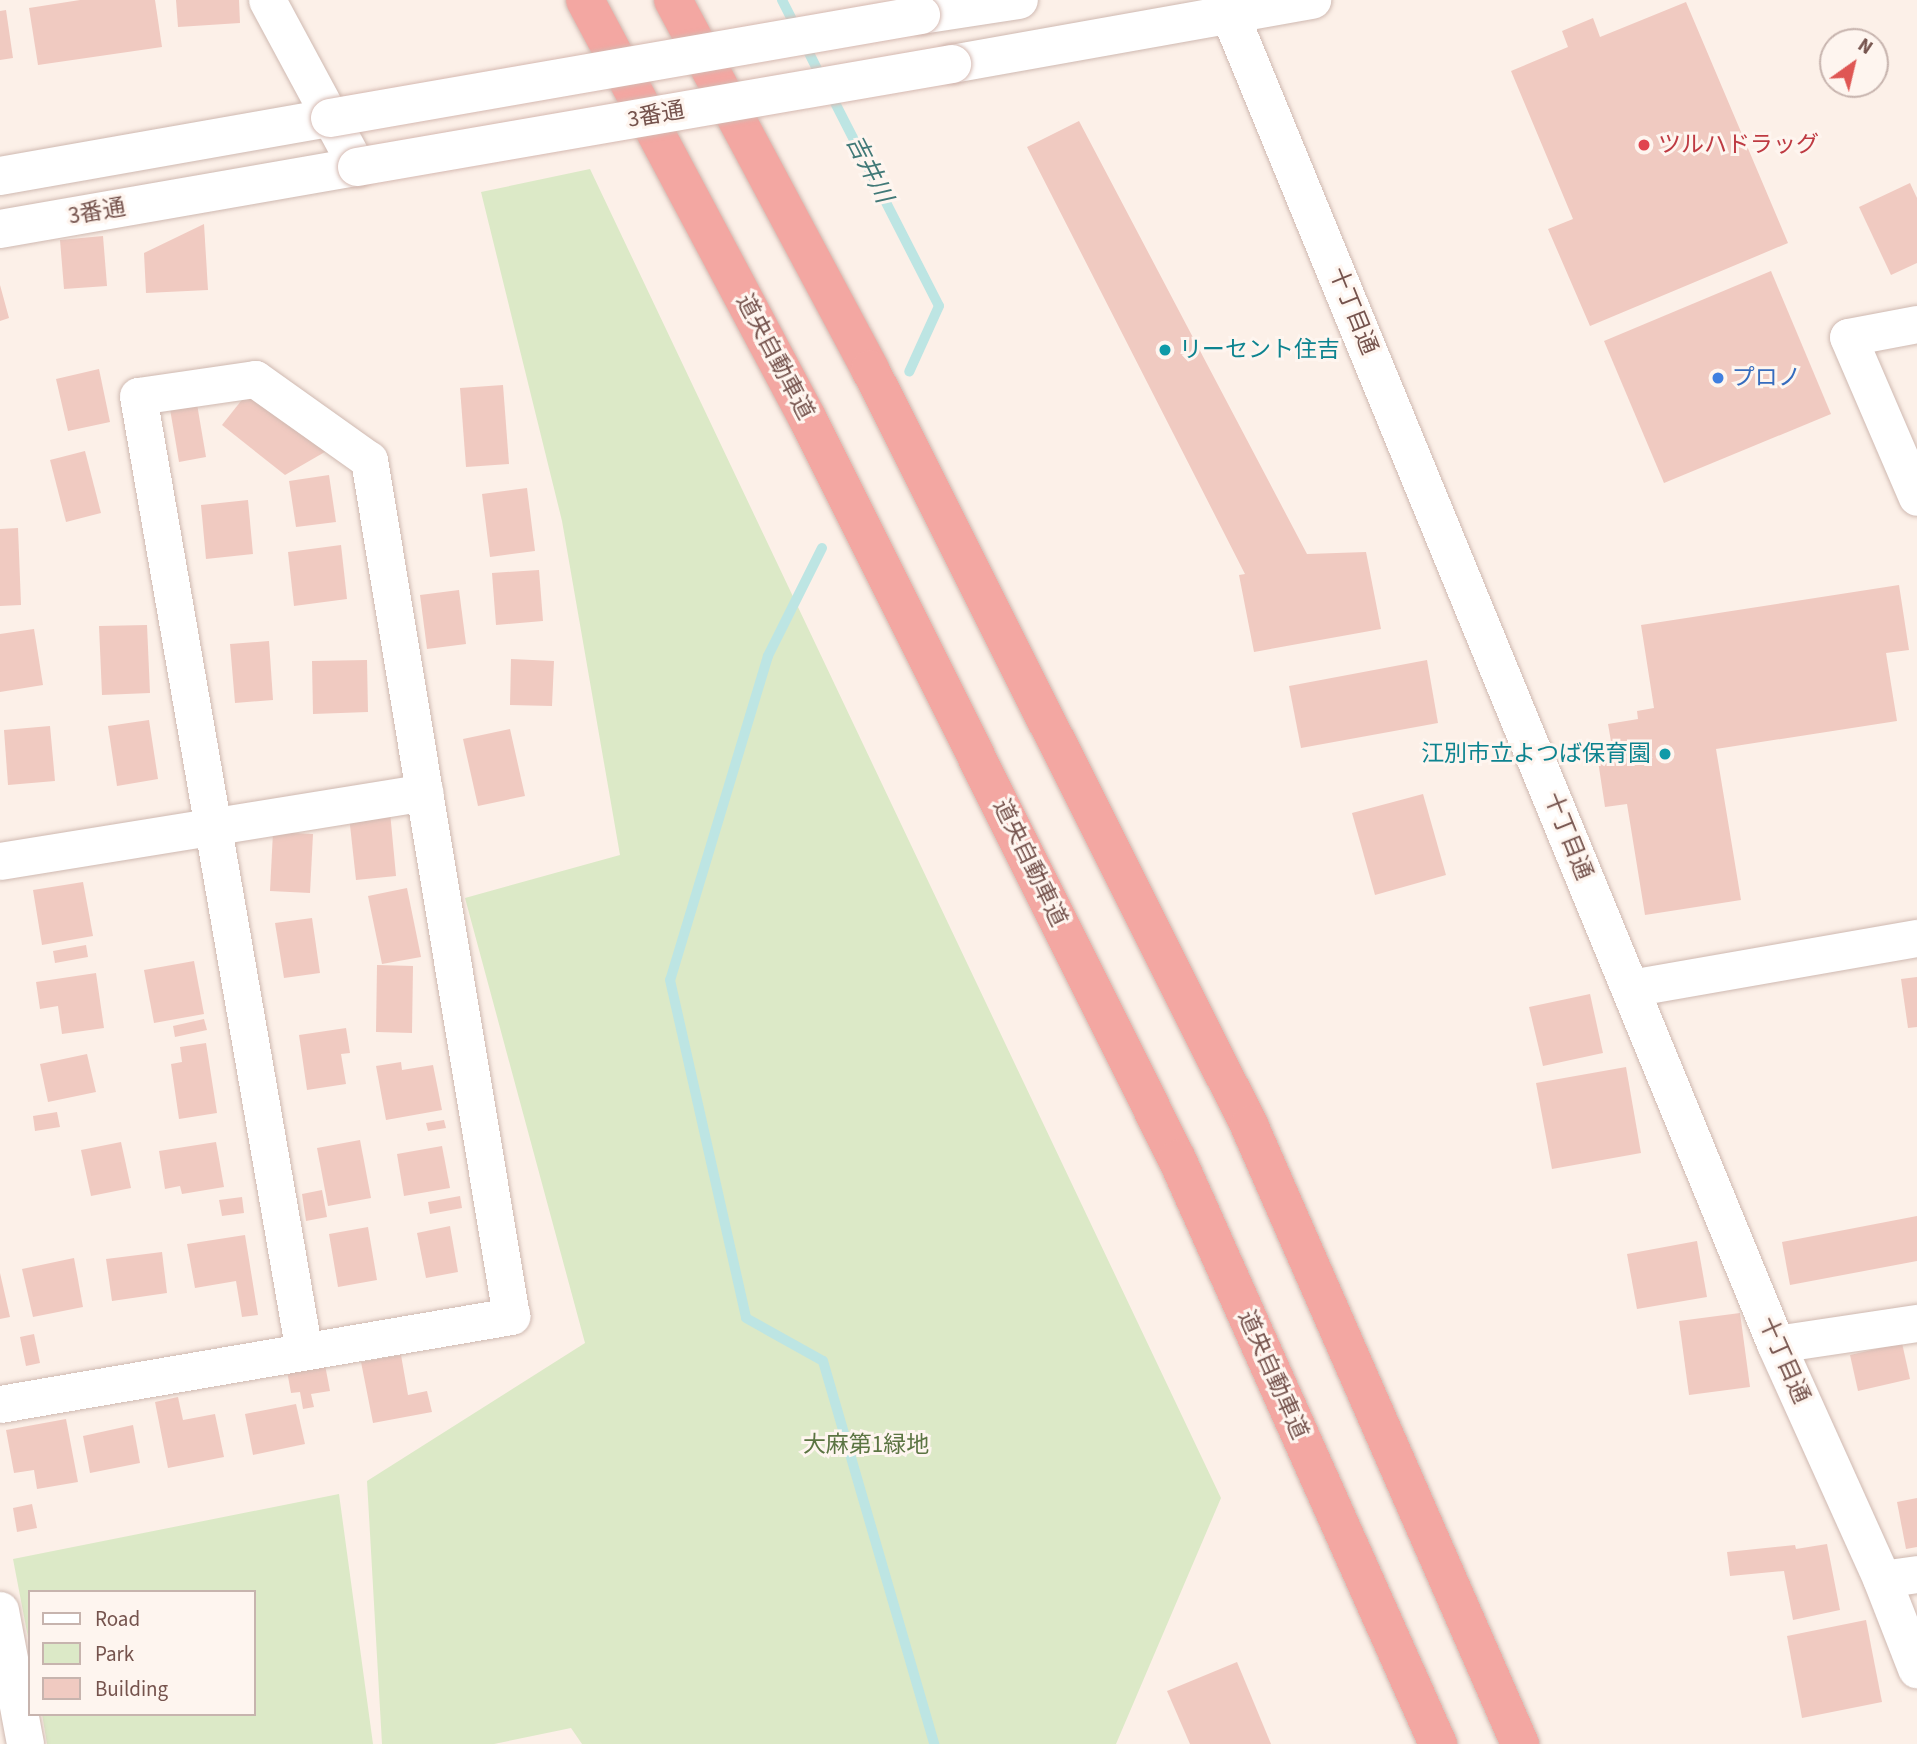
<!DOCTYPE html>
<meta charset="utf-8">
<style>
body{margin:0}
#map{position:relative;width:1917px;height:1744px;overflow:hidden;background:#fcf0e8;font-family:"Source Sans 3","Noto Sans JP",sans-serif}
div>[style]{position:absolute}
[style*='--x']{left:calc(var(--x)*1px);top:calc(var(--y)*1px);width:calc(var(--w)*1px);rotate:calc(var(--a)*1deg)}
.green>*{inset:0;background:#dce9c7}
.stream>*{height:10px;margin:-5px;padding:0 5px;transform-origin:5px;border-radius:5px;background:#bde5e3}
.building>*{inset:0;background:#f0cac1}
.roads{filter:drop-shadow(0 0 2px #cfb9b1) drop-shadow(0 0 2px #cfb9b1)}
.street>*{height:37px;margin:-18.5px;padding:0 18.5px;transform-origin:18.5px;border-radius:18.5px;background:#fff}
.secondary>*{height:38px;margin:-19px;padding:0 19px;transform-origin:19px;border-radius:19px;background:#fff}
.highway>*{height:38px;margin:-19px;padding:0 19px;transform-origin:19px;border-radius:19px;background:#f3a7a2}
.bridges{filter:drop-shadow(0 0 2px #d5b9b1) drop-shadow(0 0 2px #d5b9b1)}
.secondary-bridge>*{height:38px;margin:-19px;padding:0 19px;transform-origin:19px;border-radius:19px;background:#fff}
.dots>*{width:19px;height:19px;translate:-50% -50%;box-sizing:border-box;border:4px solid #fef5ef;border-radius:50%}
span{translate:-50% -50%;white-space:nowrap;text-align:center;line-height:1.15;-webkit-text-stroke:6px #fef5ef;paint-order:stroke}
.street-label{font-size:23px;color:#75534d}
.health-label{font-size:23px;color:#be3a42}
.left{translate:0 -50%;text-align:left}
.culture-label{font-size:23px;color:#0d838f}
.right{translate:-100% -50%;text-align:right}
.shop-label{font-size:23px;color:#366cbe}
.park-label{font-size:23px;color:#5b7442}
.water-label{font-size:24px;color:#417977;font-style:italic}
.legend{position:absolute;left:28px;top:1590px;width:228px;height:126px;box-sizing:border-box;background:#fef5ef;border:2px solid #c7b4ae;margin:0;padding:9px 12px;list-style:none;font-size:21px;color:#75534d}
.legend li{display:flex;align-items:center;gap:14px;height:35px}
.legend b{width:35px;border:2px solid #c7b4ae}
.north{position:absolute;left:1819px;top:28px;width:70px;height:70px;box-sizing:border-box;background:#fef5ef;border:2px solid #c7b4ae;border-radius:50%;rotate:34deg;font-size:19px;font-weight:700;line-height:28px;text-align:center;color:#75534d}
.north::after{content:'';display:block;margin:auto;width:24px;height:32px;background:#df5754;clip-path:polygon(50% 0,100% 100%,50% 72%,0 100%)}
</style>
<div id="map">
<div class="green">
<i style="clip-path:polygon(590px 169px,1221px 1498px,1116px 1744px,582px 1744px,571px 1728px,494px 1744px,382px 1744px,367px 1481px,585px 1343px,465px 898px,620px 855px,562px 521px,481px 192px)"></i>
<i style="clip-path:polygon(339px 1494px,373px 1744px,47px 1744px,42px 1714px,254px 1714px,254px 1592px,30px 1592px,30px 1648px,13px 1559px)"></i>
</div>
<div class="stream">
<i style="--x:782;--y:0;--w:33;--a:63"></i>
<i style="--x:804;--y:43;--w:40;--a:63.4"></i>
<i style="--x:830;--y:93;--w:239;--a:62.9"></i>
<i style="--x:939;--y:306;--w:72;--a:114.4"></i>
<i style="--x:822;--y:548;--w:121;--a:116.6"></i>
<i style="--x:768;--y:656;--w:338;--a:106.8"></i>
<i style="--x:670;--y:980;--w:346;--a:77.3"></i>
<i style="--x:746;--y:1318;--w:88;--a:29.2"></i>
<i style="--x:823;--y:1361;--w:399;--a:73.8"></i>
</div>
<div class="building">
<i style="clip-path:polygon(80px 0,155px 0,162px 47px,38px 65px,29px 8px)"></i>
<i style="clip-path:polygon(176px 0,239px 0,240px 23px,178px 27px)"></i>
<i style="clip-path:polygon(1686px 2px,1788px 243px,1590px 326px,1548px 229px,1573px 219px,1511px 71px,1568px 47px,1562px 31px,1593px 18px,1600px 37px)"></i>
<i style="clip-path:polygon(6px 10px,13px 58px,0 60px,0 11px)"></i>
<i style="clip-path:polygon(1079px 121px,1307px 554px,1366px 552px,1381px 629px,1254px 652px,1239px 575px,1245px 574px,1027px 147px)"></i>
<i style="clip-path:polygon(1910px 183px,1917px 198px,1917px 263px,1891px 275px,1859px 207px)"></i>
<i style="clip-path:polygon(204px 224px,208px 290px,146px 293px,144px 253px)"></i>
<i style="clip-path:polygon(103px 236px,107px 286px,64px 289px,60px 240px)"></i>
<i style="clip-path:polygon(1771px 271px,1831px 414px,1664px 483px,1604px 341px)"></i>
<i style="clip-path:polygon(0 285px,9px 318px,0 321px)"></i>
<i style="clip-path:polygon(99px 369px,110px 422px,68px 431px,56px 379px)"></i>
<i style="clip-path:polygon(503px 385px,509px 464px,466px 467px,460px 388px)"></i>
<i style="clip-path:polygon(248px 392px,330px 449px,285px 475px,222px 425px)"></i>
<i style="clip-path:polygon(197px 404px,206px 457px,179px 462px,170px 409px)"></i>
<i style="clip-path:polygon(85px 451px,101px 513px,66px 522px,50px 460px)"></i>
<i style="clip-path:polygon(329px 475px,336px 522px,296px 527px,289px 481px)"></i>
<i style="clip-path:polygon(527px 488px,535px 551px,490px 557px,482px 494px)"></i>
<i style="clip-path:polygon(248px 500px,253px 554px,206px 559px,201px 505px)"></i>
<i style="clip-path:polygon(18px 528px,21px 605px,0 606px,0 529px)"></i>
<i style="clip-path:polygon(341px 545px,347px 599px,294px 606px,288px 552px)"></i>
<i style="clip-path:polygon(539px 570px,543px 621px,496px 625px,492px 573px)"></i>
<i style="clip-path:polygon(1899px 585px,1909px 650px,1886px 653px,1897px 721px,1716px 749px,1741px 900px,1645px 915px,1627px 804px,1605px 807px,1598px 761px,1614px 759px,1608px 724px,1638px 719px,1637px 711px,1654px 708px,1641px 625px)"></i>
<i style="clip-path:polygon(459px 590px,466px 644px,427px 649px,420px 595px)"></i>
<i style="clip-path:polygon(147px 625px,150px 693px,102px 695px,99px 626px)"></i>
<i style="clip-path:polygon(34px 629px,43px 685px,0 692px,0 634px)"></i>
<i style="clip-path:polygon(269px 641px,273px 700px,235px 703px,230px 644px)"></i>
<i style="clip-path:polygon(511px 659px,554px 661px,552px 706px,510px 705px)"></i>
<i style="clip-path:polygon(367px 660px,368px 712px,313px 714px,312px 661px)"></i>
<i style="clip-path:polygon(1427px 660px,1438px 723px,1301px 748px,1289px 686px)"></i>
<i style="clip-path:polygon(149px 720px,158px 779px,117px 786px,108px 726px)"></i>
<i style="clip-path:polygon(50px 726px,55px 781px,8px 785px,4px 730px)"></i>
<i style="clip-path:polygon(510px 729px,525px 796px,478px 806px,463px 739px)"></i>
<i style="clip-path:polygon(1423px 794px,1446px 875px,1375px 895px,1352px 813px)"></i>
<i style="clip-path:polygon(390px 812px,396px 876px,356px 880px,349px 816px)"></i>
<i style="clip-path:polygon(273px 832px,313px 834px,310px 893px,270px 891px)"></i>
<i style="clip-path:polygon(83px 882px,93px 936px,42px 945px,33px 890px)"></i>
<i style="clip-path:polygon(407px 888px,421px 957px,382px 964px,368px 896px)"></i>
<i style="clip-path:polygon(312px 918px,320px 973px,284px 978px,275px 923px)"></i>
<i style="clip-path:polygon(86px 945px,88px 957px,55px 963px,53px 951px)"></i>
<i style="clip-path:polygon(194px 961px,204px 1014px,154px 1023px,144px 970px)"></i>
<i style="clip-path:polygon(377px 965px,413px 966px,412px 1033px,376px 1032px)"></i>
<i style="clip-path:polygon(96px 973px,104px 1028px,62px 1034px,58px 1006px,40px 1009px,36px 982px)"></i>
<i style="clip-path:polygon(1917px 977px,1917px 1027px,1908px 1028px,1901px 979px)"></i>
<i style="clip-path:polygon(1590px 994px,1603px 1053px,1543px 1066px,1529px 1007px)"></i>
<i style="clip-path:polygon(204px 1019px,207px 1030px,175px 1037px,173px 1026px)"></i>
<i style="clip-path:polygon(346px 1028px,350px 1053px,341px 1054px,346px 1084px,307px 1090px,299px 1035px)"></i>
<i style="clip-path:polygon(206px 1043px,217px 1113px,179px 1119px,171px 1064px,182px 1062px,180px 1047px)"></i>
<i style="clip-path:polygon(87px 1054px,96px 1092px,48px 1102px,40px 1064px)"></i>
<i style="clip-path:polygon(401px 1062px,402px 1070px,433px 1065px,442px 1110px,386px 1120px,376px 1066px)"></i>
<i style="clip-path:polygon(1626px 1067px,1641px 1153px,1552px 1169px,1536px 1083px)"></i>
<i style="clip-path:polygon(57px 1112px,60px 1127px,35px 1131px,33px 1116px)"></i>
<i style="clip-path:polygon(444px 1120px,446px 1128px,428px 1131px,426px 1123px)"></i>
<i style="clip-path:polygon(360px 1140px,371px 1198px,328px 1206px,317px 1148px)"></i>
<i style="clip-path:polygon(121px 1142px,131px 1188px,91px 1196px,81px 1150px)"></i>
<i style="clip-path:polygon(216px 1142px,224px 1187px,182px 1194px,180px 1186px,165px 1189px,159px 1151px)"></i>
<i style="clip-path:polygon(442px 1146px,450px 1188px,404px 1196px,397px 1154px)"></i>
<i style="clip-path:polygon(322px 1190px,327px 1217px,306px 1221px,302px 1194px)"></i>
<i style="clip-path:polygon(460px 1196px,462px 1208px,430px 1214px,428px 1202px)"></i>
<i style="clip-path:polygon(242px 1197px,244px 1213px,222px 1216px,219px 1200px)"></i>
<i style="clip-path:polygon(1917px 1216px,1917px 1261px,1790px 1285px,1782px 1242px)"></i>
<i style="clip-path:polygon(450px 1226px,458px 1272px,426px 1278px,417px 1233px)"></i>
<i style="clip-path:polygon(368px 1227px,377px 1280px,338px 1287px,329px 1234px)"></i>
<i style="clip-path:polygon(245px 1235px,258px 1315px,242px 1317px,236px 1281px,195px 1288px,187px 1244px)"></i>
<i style="clip-path:polygon(1697px 1241px,1707px 1297px,1637px 1309px,1627px 1254px)"></i>
<i style="clip-path:polygon(162px 1252px,167px 1293px,112px 1301px,106px 1259px)"></i>
<i style="clip-path:polygon(74px 1258px,83px 1307px,33px 1317px,22px 1269px)"></i>
<i style="clip-path:polygon(0 1273px,10px 1317px,0 1319px)"></i>
<i style="clip-path:polygon(1740px 1313px,1750px 1387px,1689px 1395px,1679px 1321px)"></i>
<i style="clip-path:polygon(34px 1334px,40px 1363px,26px 1366px,20px 1337px)"></i>
<i style="clip-path:polygon(1902px 1343px,1910px 1379px,1858px 1391px,1850px 1355px)"></i>
<i style="clip-path:polygon(401px 1355px,408px 1395px,427px 1391px,432px 1412px,373px 1423px,361px 1362px)"></i>
<i style="clip-path:polygon(325px 1365px,330px 1391px,311px 1394px,314px 1407px,303px 1409px,300px 1392px,291px 1393px,287px 1371px)"></i>
<i style="clip-path:polygon(178px 1397px,183px 1420px,215px 1414px,224px 1457px,168px 1468px,155px 1402px)"></i>
<i style="clip-path:polygon(296px 1404px,305px 1444px,253px 1455px,245px 1414px)"></i>
<i style="clip-path:polygon(66px 1419px,78px 1482px,37px 1489px,34px 1470px,14px 1473px,6px 1430px)"></i>
<i style="clip-path:polygon(133px 1425px,140px 1463px,90px 1473px,83px 1436px)"></i>
<i style="clip-path:polygon(1917px 1498px,1917px 1547px,1906px 1549px,1897px 1502px)"></i>
<i style="clip-path:polygon(32px 1504px,37px 1528px,17px 1532px,13px 1508px)"></i>
<i style="clip-path:polygon(1827px 1544px,1840px 1610px,1793px 1620px,1784px 1571px,1730px 1576px,1727px 1552px,1795px 1545px,1796px 1549px)"></i>
<i style="clip-path:polygon(1866px 1620px,1882px 1702px,1802px 1718px,1787px 1636px)"></i>
<i style="clip-path:polygon(1237px 1662px,1271px 1744px,1190px 1744px,1167px 1691px)"></i>
</div>
<div class="roads">
<div class="street">
<i style="--x:267;--y:0;--w:190;--a:61.7"></i>
<i style="--x:1917;--y:324;--w:70;--a:169.3"></i>
<i style="--x:1848;--y:337;--w:174;--a:66.7"></i>
<i style="--x:0;--y:861;--w:430;--a:-9.2"></i>
<i style="--x:1630;--y:988;--w:291;--a:-9.9"></i>
<i style="--x:1776;--y:1344;--w:143;--a:-8.5"></i>
<i style="--x:0;--y:1404;--w:519;--a:-9.77"></i>
<i style="--x:511;--y:1316;--w:868;--a:-99.42"></i>
<i style="--x:369;--y:460;--w:140;--a:-144.6"></i>
<i style="--x:255;--y:379;--w:118;--a:171.7"></i>
<i style="--x:138;--y:396;--w:970;--a:80.15"></i>
<i style="--x:1882;--y:1579;--w:35;--a:-8"></i>
<i style="--x:0;--y:1610;--w:136;--a:79.4"></i>
</div>
<div class="secondary">
<i style="--x:1224;--y:0;--w:1453;--a:67.67"></i>
<i style="--x:1776;--y:1344;--w:258;--a:65.7"></i>
<i style="--x:1882;--y:1579;--w:97;--a:68.7"></i>
<i style="--x:921;--y:15;--w:99;--a:-8.7"></i>
<i style="--x:952;--y:64;--w:366;--a:-10.1"></i>
<i style="--x:0;--y:176;--w:335;--a:-10"></i>
<i style="--x:0;--y:229;--w:362;--a:-9.9"></i>
</div>
<div class="highway">
<i style="--x:585;--y:0;--w:472;--a:62"></i>
<i style="--x:807;--y:417;--w:829;--a:63.5"></i>
<i style="--x:1177;--y:1159;--w:641;--a:65.96"></i>
<i style="--x:673;--y:0;--w:418;--a:61.9"></i>
<i style="--x:870;--y:369;--w:846;--a:63.37"></i>
<i style="--x:1249;--y:1125;--w:676;--a:66.36"></i>
</div>
</div>
<div class="bridges">
<div class="secondary-bridge">
<i style="--x:330;--y:118;--w:600;--a:-9.89"></i>
<i style="--x:357;--y:167;--w:604;--a:-9.82"></i>
</div>
</div>
<div class="dots">
<i style="left:1644px;top:145px;background:#e0444e"></i>
<i style="left:1165px;top:350px;background:#0f9aa8"></i>
<i style="left:1718px;top:378px;background:#3f7fe0"></i>
<i style="left:1665px;top:754px;background:#0f9aa8"></i>
</div>
<div class="street-label">
<span style="left:656px;top:115px;rotate:-10deg">3番通</span>
<span style="left:97px;top:212px;rotate:-10deg">3番通</span>
<span style="left:1353px;top:311px;rotate:68deg">十丁目通</span>
<span style="left:775px;top:357px;rotate:62deg">道央自動車道</span>
<span style="left:1568px;top:836px;rotate:68deg">十丁目通</span>
<span style="left:1030px;top:863px;rotate:64deg">道央自動車道</span>
<span style="left:1784px;top:1360px;rotate:66deg">十丁目通</span>
<span style="left:1273px;top:1375px;rotate:66deg">道央自動車道</span>
</div>
<div class="health-label">
<span class="left" style="left:1658px;top:145px">ツルハドラッグ</span>
</div>
<div class="culture-label">
<span class="left" style="left:1179px;top:350px">リーセント住吉</span>
<span class="right" style="left:1651px;top:754px">江別市立よつば保育園</span>
</div>
<div class="shop-label">
<span class="left" style="left:1732px;top:378px">プロノ</span>
</div>
<div class="park-label">
<span style="left:866px;top:1445px">大麻第1緑地</span>
</div>
<div class="water-label">
<span style="left:869px;top:169px;rotate:63deg">吉井川</span>
</div>
<ul class="legend">
<li><b style="height:9px;background:#fff"></b>Road</li>
<li><b style="height:19px;background:#dce9c7"></b>Park</li>
<li><b style="height:19px;background:#f0cac1"></b>Building</li>
</ul>
<div class="north">N</div>
</div>
